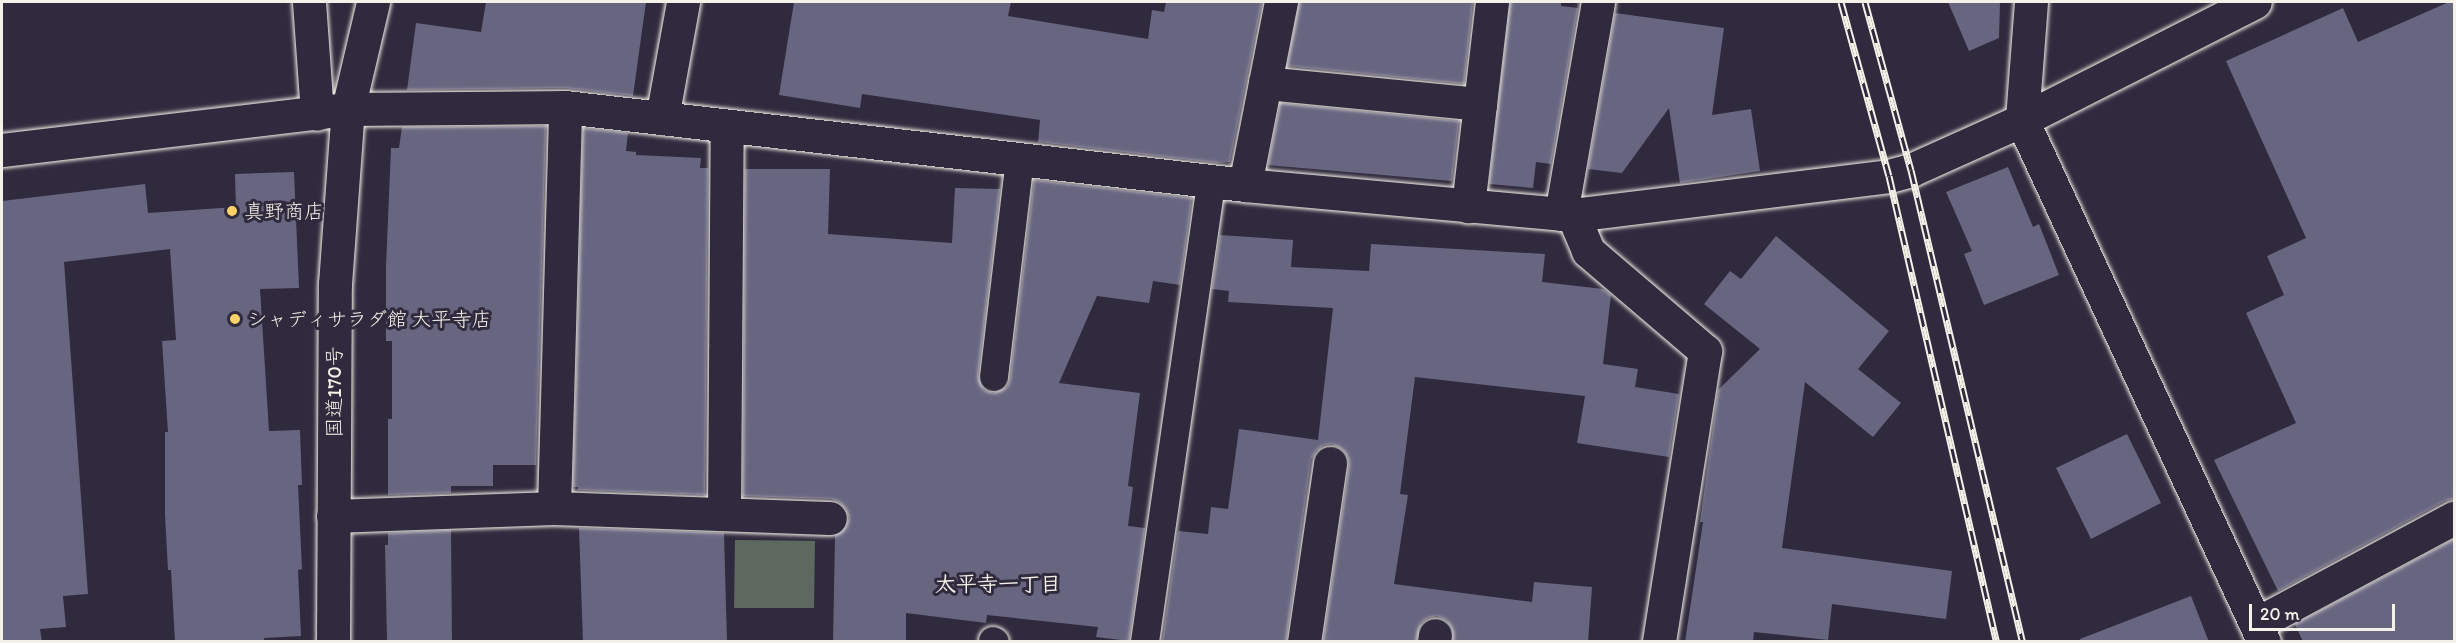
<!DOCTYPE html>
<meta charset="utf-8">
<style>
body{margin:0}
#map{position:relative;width:2456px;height:643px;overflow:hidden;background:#2f2a3d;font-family:Itim,"Klee One",sans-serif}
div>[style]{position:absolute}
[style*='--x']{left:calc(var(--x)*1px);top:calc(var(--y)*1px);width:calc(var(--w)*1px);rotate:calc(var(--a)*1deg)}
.green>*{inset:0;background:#5d695e}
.building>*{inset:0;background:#686580}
.roads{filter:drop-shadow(0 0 2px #f4f1e8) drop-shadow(0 0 2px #f4f1e8)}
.lane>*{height:28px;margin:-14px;padding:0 14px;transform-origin:14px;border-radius:14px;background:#2f2a3d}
.street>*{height:33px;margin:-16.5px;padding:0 16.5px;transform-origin:16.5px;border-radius:16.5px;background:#2f2a3d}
.secondary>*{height:33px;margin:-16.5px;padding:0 16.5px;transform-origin:16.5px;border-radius:16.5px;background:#2f2a3d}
.highway>*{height:33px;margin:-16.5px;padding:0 16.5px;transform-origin:16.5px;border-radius:16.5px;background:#2f2a3d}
.rail>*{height:7px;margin-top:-3.5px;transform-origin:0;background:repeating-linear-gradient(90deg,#2f2a3d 0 14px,#f4f1e8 0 28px);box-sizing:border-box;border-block:2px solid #f4f1e8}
.dots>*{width:16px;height:16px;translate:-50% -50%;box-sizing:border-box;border:3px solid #2f2a3d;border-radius:50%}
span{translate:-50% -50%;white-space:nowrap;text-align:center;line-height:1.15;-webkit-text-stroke:6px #2f2a3d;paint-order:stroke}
.poi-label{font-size:20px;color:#f4f1e8}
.left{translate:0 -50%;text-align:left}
.street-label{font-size:20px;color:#f4f1e8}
.neighbourhood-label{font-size:21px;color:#f4f1e8;font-weight:700}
.frame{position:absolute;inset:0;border:3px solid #f4f1e8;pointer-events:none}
.scale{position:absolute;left:2249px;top:604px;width:146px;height:27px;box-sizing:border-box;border:3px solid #f4f1e8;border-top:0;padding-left:8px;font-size:18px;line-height:21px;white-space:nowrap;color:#f4f1e8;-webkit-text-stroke:4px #2f2a3d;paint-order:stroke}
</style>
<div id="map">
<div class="green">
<i style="clip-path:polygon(735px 540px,815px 541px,814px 608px,734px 608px)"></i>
</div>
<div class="building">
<i style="clip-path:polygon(486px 2px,646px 2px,633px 96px,565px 88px,407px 90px,416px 23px,481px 32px)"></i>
<i style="clip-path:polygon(794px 2px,1011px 2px,1008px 16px,1148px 39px,1152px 10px,1164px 12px,1166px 2px,1262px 2px,1230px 162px,1217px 163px,1038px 142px,1040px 120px,862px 94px,860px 108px,779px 95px)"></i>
<i style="clip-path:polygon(1299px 2px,1473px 2px,1464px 84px,1287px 66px)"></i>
<i style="clip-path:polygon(1510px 2px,1561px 2px,1561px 6px,1578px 8px,1551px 164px,1536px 162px,1533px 188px,1489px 184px)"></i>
<i style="clip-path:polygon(1948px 2px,2000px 2px,1999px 38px,1969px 51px)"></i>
<i style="clip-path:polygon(2449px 2px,2454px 2px,2454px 499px,2445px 501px,2278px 591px,2214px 460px,2296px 423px,2246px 313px,2284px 295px,2267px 256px,2306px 238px,2226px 61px,2343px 8px,2358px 42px)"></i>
<i style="clip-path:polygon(1615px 13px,1724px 28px,1712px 115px,1751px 109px,1760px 171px,1680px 183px,1669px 108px,1622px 173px,1588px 169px)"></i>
<i style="clip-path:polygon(1280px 103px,1459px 121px,1452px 181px,1268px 165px)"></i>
<i style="clip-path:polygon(546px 126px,536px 465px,493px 465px,493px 486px,451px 486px,451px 493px,388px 495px,388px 419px,392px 419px,392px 341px,386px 341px,386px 266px,391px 148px,399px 148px,402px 127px)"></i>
<i style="clip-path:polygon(583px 128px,628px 133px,626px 151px,636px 152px,636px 155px,701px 158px,700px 168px,708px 168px,705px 495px,578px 490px,578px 487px,573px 487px)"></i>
<i style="clip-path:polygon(2008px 167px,2033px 227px,2039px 224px,2059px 275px,1984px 305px,1964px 254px,1972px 251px,1946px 192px)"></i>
<i style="clip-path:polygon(745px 169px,830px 169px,828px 234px,952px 243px,955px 188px,1000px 189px,978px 375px,984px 390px,993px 393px,1007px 387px,1010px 379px,1034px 180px,1192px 198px,1180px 285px,1153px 281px,1149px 303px,1097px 296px,1059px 383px,1140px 393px,1128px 486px,1133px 487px,1128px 526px,1145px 528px,1129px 641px,1096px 637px,1098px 627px,987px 615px,986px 623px,906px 613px,906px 642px,833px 642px,835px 535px,846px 527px,849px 518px,846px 509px,839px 502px,831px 499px,743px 496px)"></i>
<i style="clip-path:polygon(294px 172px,299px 288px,260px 289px,269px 431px,300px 430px,302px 485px,298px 485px,302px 569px,298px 570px,301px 636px,264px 638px,264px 642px,175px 642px,171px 570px,168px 570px,165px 514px,165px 432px,168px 432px,162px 341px,176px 340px,170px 249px,64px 262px,88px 594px,63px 596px,66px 627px,40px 629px,42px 642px,2px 642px,2px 201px,145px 184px,148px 213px,236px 207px,235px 174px)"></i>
<i style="clip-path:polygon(1220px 235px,1293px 240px,1291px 267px,1369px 271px,1371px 244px,1545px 254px,1542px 282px,1603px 289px,1611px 295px,1603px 364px,1638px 369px,1635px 387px,1679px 394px,1669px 457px,1577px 443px,1585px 396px,1415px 377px,1400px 494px,1408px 495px,1394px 584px,1532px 602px,1534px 582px,1592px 587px,1588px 642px,1453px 642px,1452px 628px,1446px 620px,1437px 616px,1428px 618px,1421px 623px,1416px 642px,1323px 642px,1349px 466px,1348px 457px,1342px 449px,1332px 444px,1324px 445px,1316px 451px,1311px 460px,1286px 642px,1162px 642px,1178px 531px,1208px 534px,1211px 507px,1228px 509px,1239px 429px,1318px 440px,1333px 308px,1228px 302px,1229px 291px,1212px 289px)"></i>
<i style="clip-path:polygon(1776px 236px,1889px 331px,1858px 369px,1901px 403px,1873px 437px,1805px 382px,1782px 548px,1952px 571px,1946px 619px,1832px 604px,1828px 640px,1754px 632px,1753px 642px,1685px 642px,1703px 522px,1700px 522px,1718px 390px,1760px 349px,1704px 304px,1730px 271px,1741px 279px)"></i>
<i style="clip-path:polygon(2127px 434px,2161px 503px,2091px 539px,2056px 468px)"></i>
<i style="clip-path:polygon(579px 528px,724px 533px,727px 642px,583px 642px)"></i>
<i style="clip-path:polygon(451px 530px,452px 642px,387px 642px,385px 545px,388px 545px,388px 533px)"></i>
<i style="clip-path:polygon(2454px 539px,2454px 642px,2303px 642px,2295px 624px)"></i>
<i style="clip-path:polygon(2191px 596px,2209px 642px,2081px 642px,2080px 639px)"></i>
</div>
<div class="roads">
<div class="lane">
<i style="--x:994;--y:377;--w:219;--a:-83.2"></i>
<i style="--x:993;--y:641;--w:2;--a:27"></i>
<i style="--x:1145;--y:642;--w:465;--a:-81.8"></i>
</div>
<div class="street">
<i style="--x:309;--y:2;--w:112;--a:85.9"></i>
<i style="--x:1265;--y:83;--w:216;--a:5.6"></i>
<i style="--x:1480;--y:104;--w:103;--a:96.7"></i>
<i style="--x:1480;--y:104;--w:103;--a:-83.3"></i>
<i style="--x:662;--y:118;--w:118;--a:-79.7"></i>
<i style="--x:2;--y:150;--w:348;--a:-6.8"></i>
<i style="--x:348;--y:109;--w:217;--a:-0.5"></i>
<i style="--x:565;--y:107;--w:684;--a:6.54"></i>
<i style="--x:1245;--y:185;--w:329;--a:5.2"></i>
<i style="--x:1573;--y:215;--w:318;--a:-7"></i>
<i style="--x:1889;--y:176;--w:23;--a:-15"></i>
<i style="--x:1911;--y:170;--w:122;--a:-24.2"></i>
<i style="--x:2022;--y:120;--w:261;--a:-26.9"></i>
<i style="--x:1245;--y:185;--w:187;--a:-78.9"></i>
<i style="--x:1561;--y:214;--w:215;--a:-80.1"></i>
<i style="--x:1573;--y:215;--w:39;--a:67"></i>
<i style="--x:1588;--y:251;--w:154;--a:40.5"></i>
<i style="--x:1705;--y:351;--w:295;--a:99"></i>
<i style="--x:554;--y:508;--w:401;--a:-88.4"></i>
<i style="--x:724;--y:514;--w:388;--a:-89.6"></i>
<i style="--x:333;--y:516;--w:221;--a:-2.1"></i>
<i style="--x:554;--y:508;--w:276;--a:2.1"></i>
<i style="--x:2256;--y:624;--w:225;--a:-28.2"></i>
<i style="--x:1304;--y:642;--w:181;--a:-81.7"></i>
<i style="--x:1434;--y:642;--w:7;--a:-82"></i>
</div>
<div class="secondary">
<i style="--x:2031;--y:2;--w:118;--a:94.4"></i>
<i style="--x:2022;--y:120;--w:575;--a:65.13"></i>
</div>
<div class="highway">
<i style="--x:333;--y:642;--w:358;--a:-89.7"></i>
<i style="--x:335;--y:284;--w:175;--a:-85.8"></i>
<i style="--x:348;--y:109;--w:110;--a:-76.8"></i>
</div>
</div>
<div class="rail">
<i style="--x:1841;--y:2;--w:180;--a:74.6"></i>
<i style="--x:1889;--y:176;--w:478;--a:77"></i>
<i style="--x:1865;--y:2;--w:174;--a:74.7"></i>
<i style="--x:1911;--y:170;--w:485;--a:76.7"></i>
</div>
<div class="dots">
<i style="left:232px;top:211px;background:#ffd166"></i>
<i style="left:235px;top:319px;background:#ffd166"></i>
</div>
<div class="poi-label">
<span class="left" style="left:244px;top:211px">真野商店</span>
<span class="left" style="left:247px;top:319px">シャディサラダ館 大平寺店</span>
</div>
<div class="street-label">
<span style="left:334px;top:392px;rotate:-90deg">国道170号</span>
</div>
<div class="neighbourhood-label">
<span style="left:998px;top:584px">太平寺一丁目</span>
</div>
<div class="frame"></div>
<div class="scale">20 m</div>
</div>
